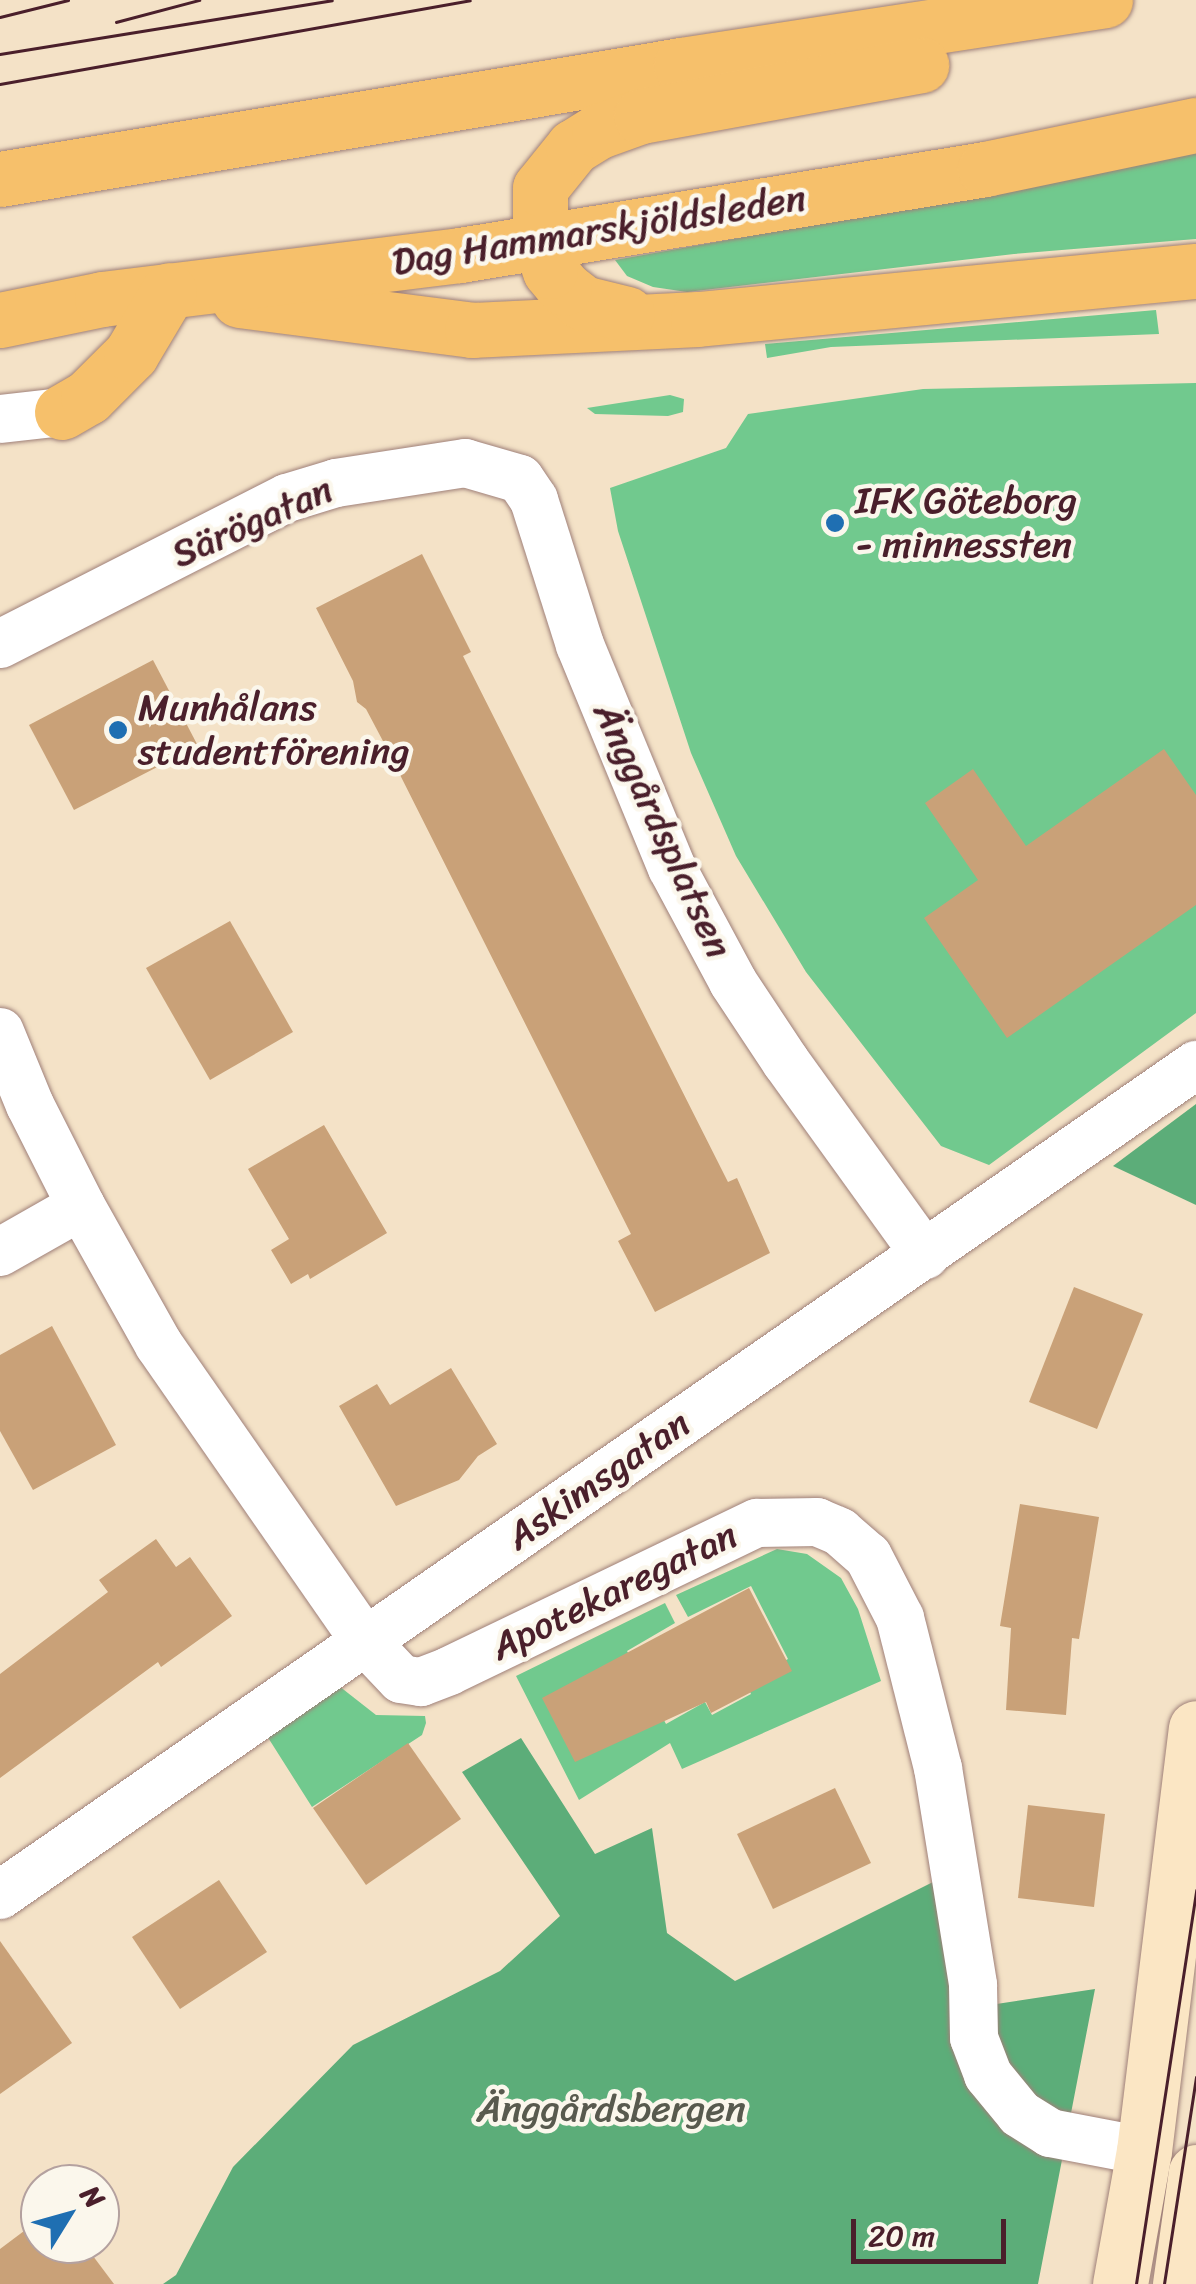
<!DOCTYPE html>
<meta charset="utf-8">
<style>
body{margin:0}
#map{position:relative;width:1196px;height:2284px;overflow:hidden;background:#f4e2c7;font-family:Sriracha,sans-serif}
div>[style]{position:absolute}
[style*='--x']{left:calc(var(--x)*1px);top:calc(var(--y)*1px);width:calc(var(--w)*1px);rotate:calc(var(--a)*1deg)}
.green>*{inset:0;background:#71c98e}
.forest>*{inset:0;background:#5cad79}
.building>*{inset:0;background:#c9a178}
.roads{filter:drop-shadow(0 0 2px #9f8079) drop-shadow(0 0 2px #9f8079)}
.street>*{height:48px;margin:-24px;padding:0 24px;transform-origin:24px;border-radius:24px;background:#fff}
.secondary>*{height:55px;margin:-27.5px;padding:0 27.5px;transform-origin:27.5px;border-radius:27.5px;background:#fbe6c4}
.primary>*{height:55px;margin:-27.5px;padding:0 27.5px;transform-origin:27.5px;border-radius:27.5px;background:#f6c06b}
.tram>*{height:2.5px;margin:-1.25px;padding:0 1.25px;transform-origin:1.25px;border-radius:1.25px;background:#4a1f2b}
.dots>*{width:28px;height:28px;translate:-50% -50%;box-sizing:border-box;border:5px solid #fbf7ec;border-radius:50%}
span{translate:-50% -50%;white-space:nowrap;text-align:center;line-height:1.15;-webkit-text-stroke:9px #fbf7ec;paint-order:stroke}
.street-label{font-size:38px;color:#4a1f2b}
.poi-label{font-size:38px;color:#4a1f2b}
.left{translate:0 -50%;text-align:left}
.park-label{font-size:38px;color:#585a4e}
.north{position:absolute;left:20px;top:2164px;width:100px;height:100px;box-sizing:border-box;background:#fbf7ec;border:2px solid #b4a19f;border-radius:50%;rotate:53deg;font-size:28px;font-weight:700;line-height:40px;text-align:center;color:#4a1f2b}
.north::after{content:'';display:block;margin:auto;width:35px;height:45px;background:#1f6fb2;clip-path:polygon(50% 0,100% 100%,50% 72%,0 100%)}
.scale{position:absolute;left:851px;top:2219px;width:155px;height:45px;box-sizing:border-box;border:5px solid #4a1f2b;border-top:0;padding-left:12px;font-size:30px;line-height:35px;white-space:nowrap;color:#4a1f2b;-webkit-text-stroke:8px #fbf7ec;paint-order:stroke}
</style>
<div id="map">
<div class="green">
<i style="clip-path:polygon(1196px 148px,1196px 239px,1014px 254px,687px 292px,653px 287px,627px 276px,615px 260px,908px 208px)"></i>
<i style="clip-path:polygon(1156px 310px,1159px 334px,831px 347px,767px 358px,765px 344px)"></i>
<i style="clip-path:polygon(1196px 383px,1196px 1013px,989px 1165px,941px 1146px,806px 972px,736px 856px,691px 753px,618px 531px,610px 488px,726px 448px,748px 414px,923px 389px)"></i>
<i style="clip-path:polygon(670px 395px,684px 399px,683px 412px,668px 416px,595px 414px,587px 408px)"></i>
<i style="clip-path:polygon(777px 1549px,807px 1554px,841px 1578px,858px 1609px,881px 1681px,682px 1769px,670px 1743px,579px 1800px,516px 1676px,665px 1603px,675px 1623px,627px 1651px,666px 1724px,705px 1702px,712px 1715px,751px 1694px,746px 1682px,788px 1659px,751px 1586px,688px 1617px,676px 1595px)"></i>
<i style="clip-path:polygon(339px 1686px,376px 1715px,425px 1716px,426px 1723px,422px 1735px,312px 1807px,267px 1736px)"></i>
</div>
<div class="forest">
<i style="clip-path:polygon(1196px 1104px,1196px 1205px,1113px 1166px)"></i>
<i style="clip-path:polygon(521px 1738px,595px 1854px,652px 1828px,667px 1933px,735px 1981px,935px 1881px,970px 2008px,1095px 1989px,1038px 2284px,163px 2284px,176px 2275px,233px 2167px,353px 2045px,500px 1971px,560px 1916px,462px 1772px)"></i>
</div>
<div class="building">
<i style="clip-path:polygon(422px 554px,471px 652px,463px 656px,728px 1182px,737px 1178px,770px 1253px,655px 1312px,618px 1241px,631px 1234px,384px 743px,366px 709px,357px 702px,353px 681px,316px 608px)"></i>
<i style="clip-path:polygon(153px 660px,198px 746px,74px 810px,29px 725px)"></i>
<i style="clip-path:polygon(1164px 749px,1196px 795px,1196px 905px,1007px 1038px,924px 918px,978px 880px,925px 803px,973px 769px,1026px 846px)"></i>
<i style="clip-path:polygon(230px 921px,293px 1032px,210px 1080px,146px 968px)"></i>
<i style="clip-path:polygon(324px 1125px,387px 1233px,310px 1279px,308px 1274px,291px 1284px,271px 1250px,289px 1239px,248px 1169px)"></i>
<i style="clip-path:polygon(1074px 1287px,1143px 1314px,1097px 1429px,1029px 1402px)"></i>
<i style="clip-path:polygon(52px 1326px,116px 1445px,33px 1490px,0 1431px,0 1355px)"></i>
<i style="clip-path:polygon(451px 1368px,497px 1444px,478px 1456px,459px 1480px,396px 1506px,339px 1406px,377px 1384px,390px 1405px)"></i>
<i style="clip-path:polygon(1020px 1504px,1099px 1517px,1079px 1639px,1072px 1638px,1066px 1715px,1006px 1710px,1011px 1628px,1000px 1626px)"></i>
<i style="clip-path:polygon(156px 1539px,176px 1567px,190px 1557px,232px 1616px,161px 1667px,158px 1662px,0 1778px,0 1674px,108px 1592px,99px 1580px)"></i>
<i style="clip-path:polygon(749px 1588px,792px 1671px,711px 1713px,706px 1702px,575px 1762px,542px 1698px)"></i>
<i style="clip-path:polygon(408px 1743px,461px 1819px,366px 1885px,313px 1808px)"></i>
<i style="clip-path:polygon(835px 1788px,871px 1863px,773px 1909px,737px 1834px)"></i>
<i style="clip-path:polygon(1028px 1805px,1105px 1814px,1094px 1907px,1018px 1898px)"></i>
<i style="clip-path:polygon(219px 1880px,267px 1952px,180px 2009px,132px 1937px)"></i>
<i style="clip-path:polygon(0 1941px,72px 2043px,0 2094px)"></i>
<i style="clip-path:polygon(40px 2219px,40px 2244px,84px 2244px,114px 2284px,0 2284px,0 2249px)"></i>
</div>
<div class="roads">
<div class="street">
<i style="--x:0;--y:419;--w:62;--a:-6.4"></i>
<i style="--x:0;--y:644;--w:322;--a:-27"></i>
<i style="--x:287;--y:498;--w:51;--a:-17"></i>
<i style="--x:336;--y:483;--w:131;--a:-8.8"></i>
<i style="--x:465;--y:463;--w:57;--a:16.2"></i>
<i style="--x:520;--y:479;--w:25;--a:56"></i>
<i style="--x:534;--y:500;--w:152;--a:72.4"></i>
<i style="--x:580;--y:645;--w:241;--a:67.6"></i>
<i style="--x:672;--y:868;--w:129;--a:61.8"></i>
<i style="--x:733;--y:982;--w:96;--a:56.5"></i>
<i style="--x:786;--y:1062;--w:238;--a:54.2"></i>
<i style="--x:0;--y:1032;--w:79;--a:67.7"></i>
<i style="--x:30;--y:1105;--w:113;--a:63.2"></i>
<i style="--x:81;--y:1206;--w:159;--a:60.7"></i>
<i style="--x:159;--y:1345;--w:361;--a:55.2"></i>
<i style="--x:365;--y:1641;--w:52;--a:46.5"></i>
<i style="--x:401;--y:1679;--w:20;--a:9"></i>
<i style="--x:421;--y:1682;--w:30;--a:-21"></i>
<i style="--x:449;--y:1671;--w:342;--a:-25.7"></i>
<i style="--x:757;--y:1523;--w:60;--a:-1"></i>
<i style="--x:817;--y:1522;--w:25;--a:23"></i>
<i style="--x:840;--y:1532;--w:37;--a:41"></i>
<i style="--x:868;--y:1556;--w:70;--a:62.7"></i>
<i style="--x:900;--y:1618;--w:155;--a:75.8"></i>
<i style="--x:938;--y:1768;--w:220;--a:80.8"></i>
<i style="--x:973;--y:1985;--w:53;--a:88.9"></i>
<i style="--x:974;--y:2038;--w:40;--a:69"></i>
<i style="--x:988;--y:2075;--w:50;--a:50.6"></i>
<i style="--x:1020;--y:2114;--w:36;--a:32"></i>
<i style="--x:1050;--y:2133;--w:96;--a:10.8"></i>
<i style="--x:0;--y:1252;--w:93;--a:-29.6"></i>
<i style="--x:0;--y:1895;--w:1456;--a:-34.76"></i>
</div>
<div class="secondary">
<i style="--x:1120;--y:2284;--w:135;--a:-79.8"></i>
<i style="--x:1144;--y:2151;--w:426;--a:-83"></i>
<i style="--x:1180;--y:2284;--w:113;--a:-81.9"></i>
</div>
<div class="primary">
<i style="--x:0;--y:179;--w:690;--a:-9.5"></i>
<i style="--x:681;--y:65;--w:429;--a:-8.7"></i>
<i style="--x:239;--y:300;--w:235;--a:7.3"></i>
<i style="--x:472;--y:330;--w:226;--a:-2.8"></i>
<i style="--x:698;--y:319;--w:500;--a:-5.51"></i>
<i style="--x:627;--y:314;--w:45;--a:-166"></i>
<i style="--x:583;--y:303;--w:24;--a:-142"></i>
<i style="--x:564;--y:288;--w:22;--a:-129"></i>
<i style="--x:550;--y:271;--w:31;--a:-109"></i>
<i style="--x:540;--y:242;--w:54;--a:-90"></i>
<i style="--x:540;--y:188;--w:53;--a:-51.2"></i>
<i style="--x:573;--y:147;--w:31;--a:-32"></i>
<i style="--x:599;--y:131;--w:45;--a:-19.7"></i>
<i style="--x:641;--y:116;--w:285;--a:-10.3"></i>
<i style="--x:0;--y:320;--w:104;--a:-11.6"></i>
<i style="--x:102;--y:299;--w:361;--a:-7"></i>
<i style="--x:460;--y:255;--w:532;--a:-9.3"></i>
<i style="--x:985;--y:169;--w:216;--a:-11.8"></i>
<i style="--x:62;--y:412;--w:30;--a:-30"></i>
<i style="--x:88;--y:397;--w:61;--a:-45"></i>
<i style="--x:131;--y:354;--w:74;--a:-59.3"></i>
</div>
</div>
<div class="tram">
<i style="--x:0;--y:17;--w:70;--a:-14"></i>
<i style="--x:116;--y:22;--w:86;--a:-14.8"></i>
<i style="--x:0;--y:54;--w:336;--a:-9.2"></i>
<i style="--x:0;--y:84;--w:477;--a:-10.1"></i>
<i style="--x:1136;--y:2284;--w:398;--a:-81.3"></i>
<i style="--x:1164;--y:2284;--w:209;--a:-81.2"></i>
</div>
<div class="dots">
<i style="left:835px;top:523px;background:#1f6fb2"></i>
<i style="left:118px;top:730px;background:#1f6fb2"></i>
</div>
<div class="street-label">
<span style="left:599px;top:230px;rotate:-9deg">Dag Hammarskjöldsleden</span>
<span style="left:252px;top:522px;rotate:-24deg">Särögatan</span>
<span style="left:663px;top:830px;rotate:65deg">Änggårdsplatsen</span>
<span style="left:598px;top:1480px;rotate:-35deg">Askimsgatan</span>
<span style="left:614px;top:1591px;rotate:-26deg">Apotekaregatan</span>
</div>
<div class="poi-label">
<span class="left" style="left:855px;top:523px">IFK Göteborg<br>- minnessten</span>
<span class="left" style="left:138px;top:730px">Munhålans<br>studentförening</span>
</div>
<div class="park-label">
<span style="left:611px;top:2109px">Änggårdsbergen</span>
</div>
<div class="north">N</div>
<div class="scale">20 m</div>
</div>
